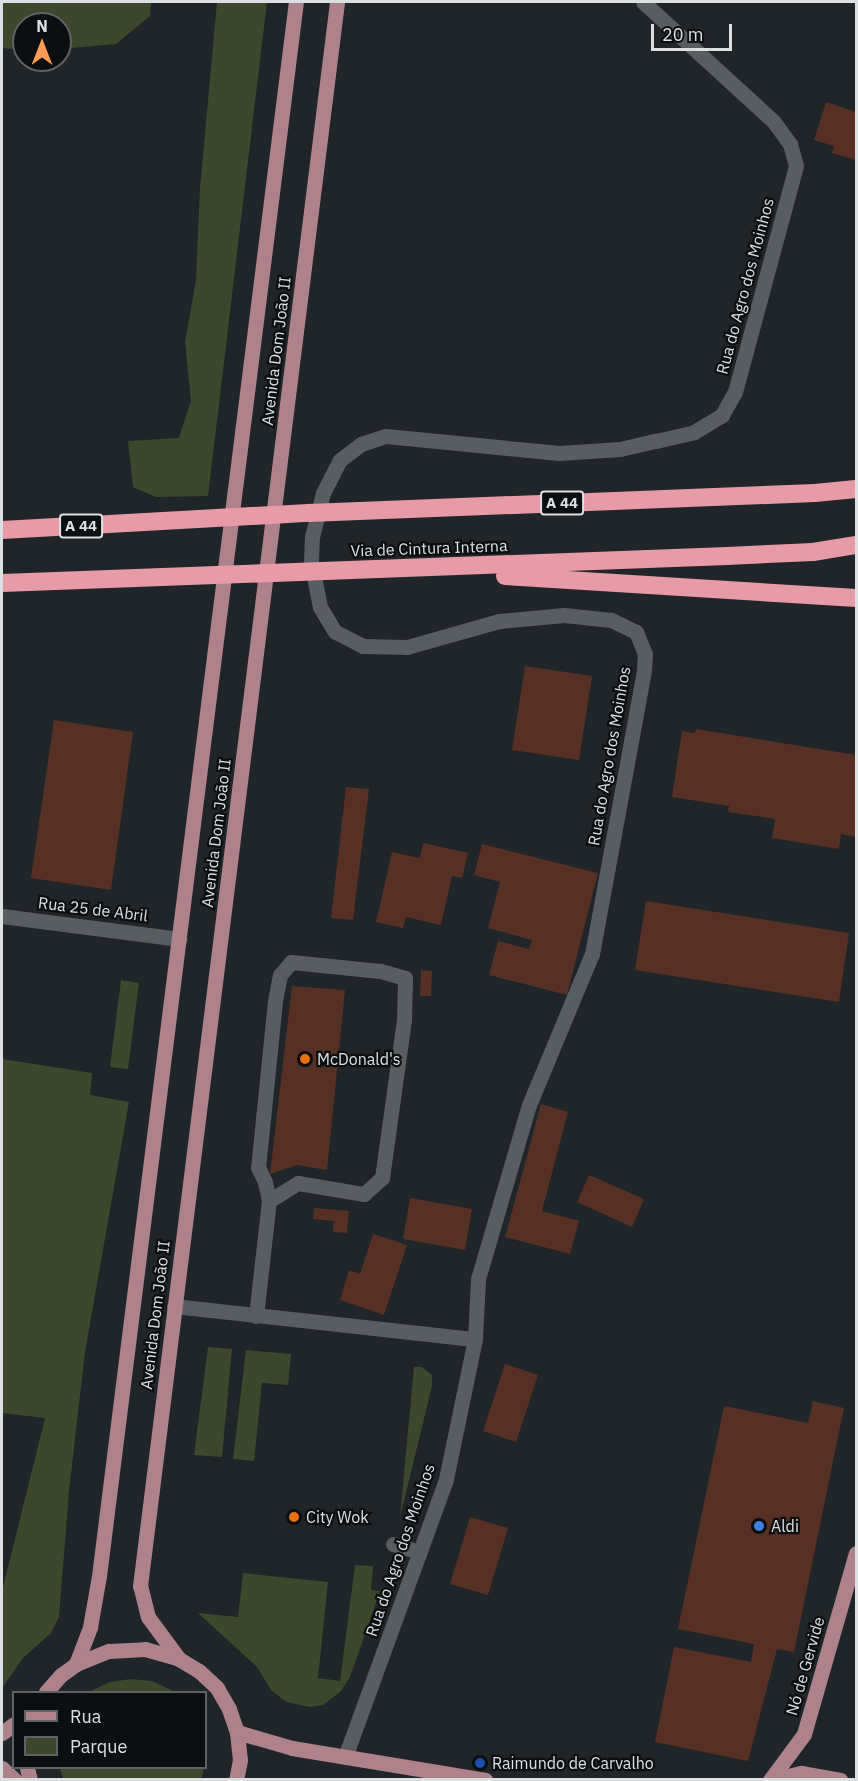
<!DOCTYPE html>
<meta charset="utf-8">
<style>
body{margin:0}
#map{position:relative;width:858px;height:1781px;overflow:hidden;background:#202529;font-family:"IBM Plex Sans",sans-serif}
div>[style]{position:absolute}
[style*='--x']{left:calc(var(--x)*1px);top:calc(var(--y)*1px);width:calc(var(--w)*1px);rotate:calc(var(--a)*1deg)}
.green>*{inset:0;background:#3c472c}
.building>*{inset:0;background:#563023}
.minor>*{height:15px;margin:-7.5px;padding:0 7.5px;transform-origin:7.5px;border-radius:7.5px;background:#585d62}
.major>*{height:15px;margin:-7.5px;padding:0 7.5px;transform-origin:7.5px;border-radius:7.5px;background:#ad828b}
.highway>*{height:18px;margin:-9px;padding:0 9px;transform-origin:9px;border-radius:9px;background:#e69ba7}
.dots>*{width:16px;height:16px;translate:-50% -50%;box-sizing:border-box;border:3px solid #0c0e0f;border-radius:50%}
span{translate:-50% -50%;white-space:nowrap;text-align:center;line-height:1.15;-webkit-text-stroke:4.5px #0c0e0f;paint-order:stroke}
.shield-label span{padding:2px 4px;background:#0c0e0f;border:2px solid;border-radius:4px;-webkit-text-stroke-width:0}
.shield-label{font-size:15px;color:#dce0e3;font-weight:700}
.street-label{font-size:16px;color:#dce0e3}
.poi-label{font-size:16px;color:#dce0e3}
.left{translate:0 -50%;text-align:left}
.frame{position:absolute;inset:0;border:3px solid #dce0e3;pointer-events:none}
.legend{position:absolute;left:12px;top:1691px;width:195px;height:78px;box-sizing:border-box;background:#0c0e0f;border:2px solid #5f6264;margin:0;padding:8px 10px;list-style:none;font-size:18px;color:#dce0e3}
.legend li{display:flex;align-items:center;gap:12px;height:30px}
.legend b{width:30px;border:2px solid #5f6264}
.north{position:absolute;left:12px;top:12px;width:60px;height:60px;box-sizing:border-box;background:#0c0e0f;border:2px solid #5f6264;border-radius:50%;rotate:0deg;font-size:16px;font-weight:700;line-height:24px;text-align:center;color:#dce0e3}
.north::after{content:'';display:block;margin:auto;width:21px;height:27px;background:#fd9c56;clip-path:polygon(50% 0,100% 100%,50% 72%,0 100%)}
.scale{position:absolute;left:651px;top:24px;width:81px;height:27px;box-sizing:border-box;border:3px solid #dce0e3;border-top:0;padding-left:8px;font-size:18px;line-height:21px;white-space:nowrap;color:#dce0e3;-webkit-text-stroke:4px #0c0e0f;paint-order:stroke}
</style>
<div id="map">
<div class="green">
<i style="clip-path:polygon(2px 2px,151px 2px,150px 16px,116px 44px,60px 49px,60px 24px,24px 24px,24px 50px,2px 48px)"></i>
<i style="clip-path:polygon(217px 2px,267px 2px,208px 496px,156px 497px,133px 487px,128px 441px,179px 438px,191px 401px,185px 342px,196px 280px,200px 188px)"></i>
<i style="clip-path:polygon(121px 980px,139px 983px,128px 1069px,110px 1067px)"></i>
<i style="clip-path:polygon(2px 1059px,92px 1073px,90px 1095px,129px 1102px,85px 1352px,69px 1491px,59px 1617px,51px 1633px,23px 1658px,2px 1688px,2px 1591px,45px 1418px,2px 1413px)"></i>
<i style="clip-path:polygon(208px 1347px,232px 1349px,222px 1457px,194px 1455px)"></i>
<i style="clip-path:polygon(246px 1350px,291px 1354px,288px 1385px,262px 1383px,254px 1461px,233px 1459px)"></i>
<i style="clip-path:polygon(414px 1367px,422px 1367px,432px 1375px,432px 1386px,400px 1517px)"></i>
<i style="clip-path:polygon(355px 1565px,373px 1566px,371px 1590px,380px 1591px,350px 1677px,341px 1691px,323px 1705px,310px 1707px,286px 1702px,271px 1690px,257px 1667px,198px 1613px,238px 1617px,243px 1573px,328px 1582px,318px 1678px,340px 1681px)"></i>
<i style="clip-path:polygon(131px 1679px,152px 1681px,175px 1692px,89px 1692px,110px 1682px)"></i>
<i style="clip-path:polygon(60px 1768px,204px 1768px,201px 1780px,63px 1779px)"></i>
</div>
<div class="building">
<i style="clip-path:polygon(826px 102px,856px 112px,856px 160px,832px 153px,834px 146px,814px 140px)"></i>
<i style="clip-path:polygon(525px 666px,592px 676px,579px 760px,512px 750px)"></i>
<i style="clip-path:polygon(54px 720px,133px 732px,111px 890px,31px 878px)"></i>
<i style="clip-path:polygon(696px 729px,856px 755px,856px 837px,841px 834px,839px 849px,772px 838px,775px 819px,728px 812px,729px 806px,672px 797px,682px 731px,695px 733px)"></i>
<i style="clip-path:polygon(346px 787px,369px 789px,353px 920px,331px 918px)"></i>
<i style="clip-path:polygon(423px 843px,468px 853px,462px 878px,452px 876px,441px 925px,406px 917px,403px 928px,376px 922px,392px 852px,420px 858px)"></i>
<i style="clip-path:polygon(482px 844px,598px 873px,567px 995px,489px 975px,498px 941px,529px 949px,532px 940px,488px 928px,500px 882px,474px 875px)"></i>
<i style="clip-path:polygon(646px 901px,849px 933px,839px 1002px,635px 970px)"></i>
<i style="clip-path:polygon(421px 970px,432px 971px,431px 996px,420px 996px)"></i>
<i style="clip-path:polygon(292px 986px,345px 990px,327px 1170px,297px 1165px,270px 1174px)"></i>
<i style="clip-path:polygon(541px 1104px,568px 1112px,542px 1211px,579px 1221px,570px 1254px,505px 1237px)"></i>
<i style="clip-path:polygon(589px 1175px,644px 1199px,632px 1227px,577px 1202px)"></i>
<i style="clip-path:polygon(410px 1198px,472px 1209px,465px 1250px,403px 1239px)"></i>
<i style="clip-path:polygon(314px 1208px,349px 1211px,347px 1233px,333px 1232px,334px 1221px,313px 1219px)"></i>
<i style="clip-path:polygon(373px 1234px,407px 1245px,384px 1315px,340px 1300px,349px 1270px,360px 1274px)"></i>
<i style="clip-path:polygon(505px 1364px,538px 1375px,516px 1442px,483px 1431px)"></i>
<i style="clip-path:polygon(813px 1401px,844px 1408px,794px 1652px,777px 1649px,748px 1761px,655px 1742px,674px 1647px,751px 1662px,754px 1644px,678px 1629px,724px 1406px,808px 1423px)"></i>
<i style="clip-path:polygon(470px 1517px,508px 1528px,488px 1595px,450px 1584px)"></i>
</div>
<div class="minor">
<i style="--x:2;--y:916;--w:179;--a:7.4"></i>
<i style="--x:174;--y:1306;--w:303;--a:6.3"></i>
<i style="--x:256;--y:1316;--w:116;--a:-83.6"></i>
<i style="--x:269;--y:1201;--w:34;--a:-32"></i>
<i style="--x:298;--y:1183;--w:67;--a:9.5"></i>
<i style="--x:364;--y:1194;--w:24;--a:-42"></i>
<i style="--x:382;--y:1178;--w:160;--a:-82.1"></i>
<i style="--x:404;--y:1020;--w:42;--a:-88.6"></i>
<i style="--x:405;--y:978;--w:26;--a:-164"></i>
<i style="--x:380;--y:971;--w:89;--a:-174.2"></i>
<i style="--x:291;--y:962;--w:17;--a:130"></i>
<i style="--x:280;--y:975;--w:26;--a:101"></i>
<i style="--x:275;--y:1001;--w:167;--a:95.8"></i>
<i style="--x:258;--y:1167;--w:17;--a:65"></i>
<i style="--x:265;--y:1182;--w:19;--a:78"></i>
<i style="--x:393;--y:1544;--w:28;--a:17"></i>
<i style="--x:345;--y:1757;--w:296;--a:-70"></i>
<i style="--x:446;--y:1479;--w:143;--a:-78.3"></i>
<i style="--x:475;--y:1339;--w:60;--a:-87.1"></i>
<i style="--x:478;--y:1279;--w:181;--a:-73.7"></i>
<i style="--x:529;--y:1105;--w:164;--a:-67.4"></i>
<i style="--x:592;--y:954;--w:288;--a:-79.6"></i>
<i style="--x:644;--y:671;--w:17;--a:-87"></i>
<i style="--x:645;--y:654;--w:24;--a:-112"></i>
<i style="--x:636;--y:632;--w:28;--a:-154"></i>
<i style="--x:611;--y:620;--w:47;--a:-173.9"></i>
<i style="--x:564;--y:615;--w:65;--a:174.7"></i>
<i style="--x:499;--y:621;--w:96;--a:164.2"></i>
<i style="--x:407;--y:647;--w:44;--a:-178.7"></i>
<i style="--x:363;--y:646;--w:31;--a:-153"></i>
<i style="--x:335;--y:632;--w:29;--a:-121"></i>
<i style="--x:320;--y:607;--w:46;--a:-101.3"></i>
<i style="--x:311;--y:562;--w:25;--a:-88"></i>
<i style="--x:312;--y:537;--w:45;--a:-76"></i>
<i style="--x:323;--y:493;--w:37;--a:-63"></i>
<i style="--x:340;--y:460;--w:26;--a:-37"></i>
<i style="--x:361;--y:444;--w:26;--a:-18"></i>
<i style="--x:386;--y:436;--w:174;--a:5.6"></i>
<i style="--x:559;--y:453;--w:61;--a:-3.8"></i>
<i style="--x:620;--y:449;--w:37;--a:-13"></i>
<i style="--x:656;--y:441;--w:39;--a:-13"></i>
<i style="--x:694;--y:432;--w:33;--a:-31"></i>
<i style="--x:722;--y:415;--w:26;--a:-61"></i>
<i style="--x:735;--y:392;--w:234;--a:-74.9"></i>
<i style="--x:796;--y:166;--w:23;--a:-105"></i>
<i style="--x:790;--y:144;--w:29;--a:-126"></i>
<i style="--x:773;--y:121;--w:176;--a:-137.5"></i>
</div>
<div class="major">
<i style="--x:179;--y:1659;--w:52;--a:-126.4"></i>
<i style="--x:148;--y:1617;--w:32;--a:-104"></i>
<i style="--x:140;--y:1586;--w:1596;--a:-82.91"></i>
<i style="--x:76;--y:1664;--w:40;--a:-69"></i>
<i style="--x:90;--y:1627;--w:52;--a:-80"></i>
<i style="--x:99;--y:1576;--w:1586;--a:-82.87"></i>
<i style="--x:46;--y:1692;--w:23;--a:-49"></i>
<i style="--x:61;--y:1675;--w:19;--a:-36"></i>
<i style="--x:76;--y:1664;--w:35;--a:-22"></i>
<i style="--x:109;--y:1651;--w:36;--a:-3"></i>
<i style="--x:145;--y:1649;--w:35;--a:16"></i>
<i style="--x:179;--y:1659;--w:23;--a:31"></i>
<i style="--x:199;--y:1671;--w:25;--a:43"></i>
<i style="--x:217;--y:1688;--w:24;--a:60"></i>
<i style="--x:229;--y:1709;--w:24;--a:71"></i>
<i style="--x:237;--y:1732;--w:28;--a:84"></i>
<i style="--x:240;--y:1760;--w:20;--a:101"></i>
<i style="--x:237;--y:1732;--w:57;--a:16.2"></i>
<i style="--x:292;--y:1748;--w:196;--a:9.4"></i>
<i style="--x:2;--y:1733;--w:15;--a:-37"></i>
<i style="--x:2;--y:1768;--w:18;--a:43"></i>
<i style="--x:27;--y:1768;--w:12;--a:76"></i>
<i style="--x:770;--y:1780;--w:57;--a:-53.5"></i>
<i style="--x:804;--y:1734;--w:188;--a:-74"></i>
<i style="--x:772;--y:1780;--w:30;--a:-14"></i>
<i style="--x:801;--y:1773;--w:40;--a:10"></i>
</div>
<div class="highway">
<i style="--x:2;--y:530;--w:307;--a:-3.2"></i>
<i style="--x:309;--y:513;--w:506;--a:-2.26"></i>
<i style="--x:815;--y:493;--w:41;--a:-5.6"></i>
<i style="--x:505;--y:576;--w:352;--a:3.6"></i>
<i style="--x:2;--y:583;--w:726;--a:-2.13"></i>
<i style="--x:727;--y:556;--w:86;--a:-2.7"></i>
<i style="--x:813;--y:552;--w:44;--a:-9.2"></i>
</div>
<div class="dots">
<i style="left:305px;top:1059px;background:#e8710a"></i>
<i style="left:294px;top:1517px;background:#e8710a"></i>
<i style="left:759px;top:1526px;background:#3f7fe0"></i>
<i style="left:480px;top:1763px;background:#1a4fb4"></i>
</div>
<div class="shield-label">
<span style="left:562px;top:503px">A 44</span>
<span style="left:81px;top:526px">A 44</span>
</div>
<div class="street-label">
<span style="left:745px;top:286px;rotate:-75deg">Rua do Agro dos Moinhos</span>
<span style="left:276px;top:351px;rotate:-83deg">Avenida Dom João II</span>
<span style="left:429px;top:548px;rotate:-2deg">Via de Cintura Interna</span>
<span style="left:609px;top:756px;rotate:-80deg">Rua do Agro dos Moinhos</span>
<span style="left:216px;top:833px;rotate:-83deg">Avenida Dom João II</span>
<span style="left:93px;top:909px;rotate:7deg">Rua 25 de Abril</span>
<span style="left:155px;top:1315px;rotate:-83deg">Avenida Dom João II</span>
<span style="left:400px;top:1550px;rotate:-71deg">Rua do Agro dos Moinhos</span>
<span style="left:805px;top:1666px;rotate:-74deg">Nó de Gervide</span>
</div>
<div class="poi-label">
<span class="left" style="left:317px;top:1059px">McDonald's</span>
<span class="left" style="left:306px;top:1517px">City Wok</span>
<span class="left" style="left:771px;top:1526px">Aldi</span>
<span class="left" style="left:492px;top:1763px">Raimundo de Carvalho</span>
</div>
<div class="frame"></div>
<ul class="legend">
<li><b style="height:8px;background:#ad828b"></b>Rua</li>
<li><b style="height:16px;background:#3c472c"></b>Parque</li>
</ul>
<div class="north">N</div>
<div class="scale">20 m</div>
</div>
